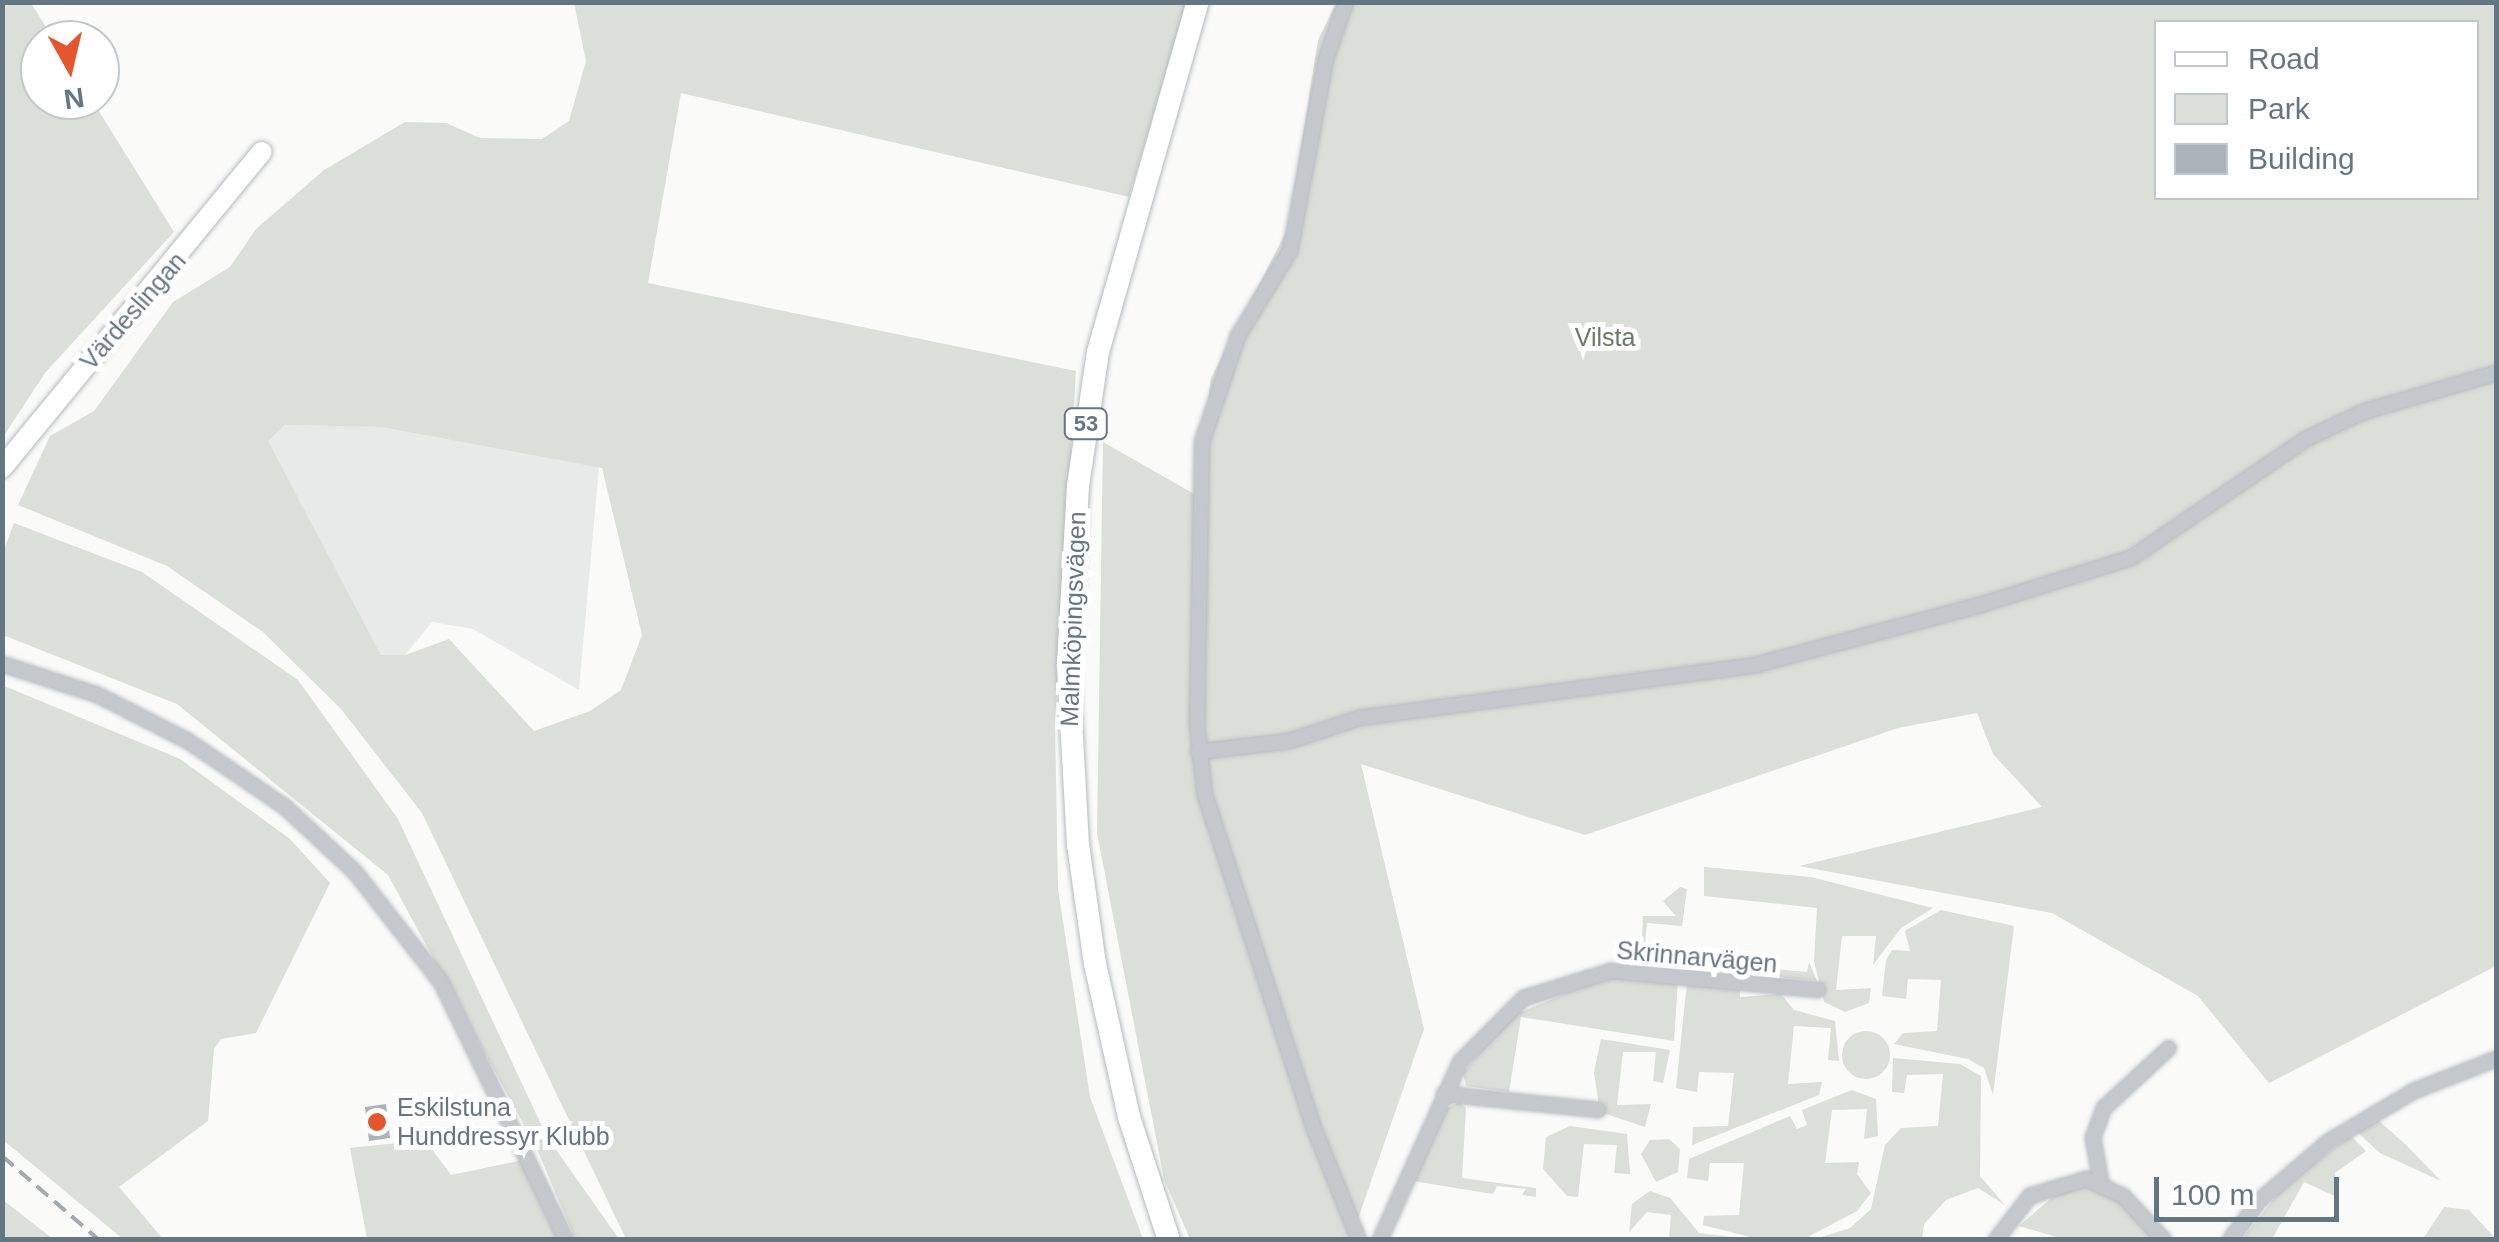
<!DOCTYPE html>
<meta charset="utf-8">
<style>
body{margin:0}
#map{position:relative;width:2499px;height:1242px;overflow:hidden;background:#fafaf8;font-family:Arial,sans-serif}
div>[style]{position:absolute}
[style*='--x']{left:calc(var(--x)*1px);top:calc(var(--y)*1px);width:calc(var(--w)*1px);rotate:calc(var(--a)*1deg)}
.built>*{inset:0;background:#e8e9e9}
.green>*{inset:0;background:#dadfd7}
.round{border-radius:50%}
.building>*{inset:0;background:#aab3b9}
.roads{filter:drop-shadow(0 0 2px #b3babf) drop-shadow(0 0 2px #b3babf)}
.street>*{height:14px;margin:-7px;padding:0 7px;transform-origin:7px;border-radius:7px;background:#c3c8cc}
.secondary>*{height:20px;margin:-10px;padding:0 10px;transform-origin:10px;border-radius:10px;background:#fff}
.primary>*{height:22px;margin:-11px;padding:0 11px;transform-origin:11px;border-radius:11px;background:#fff}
.rail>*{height:4px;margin-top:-2px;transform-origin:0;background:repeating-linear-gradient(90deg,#a2aab0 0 15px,transparent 0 23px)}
.dots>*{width:28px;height:28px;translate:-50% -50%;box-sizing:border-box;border:5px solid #fff;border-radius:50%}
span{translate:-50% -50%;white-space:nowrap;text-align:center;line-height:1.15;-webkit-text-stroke:10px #fff;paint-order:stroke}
.shield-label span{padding:2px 8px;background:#fff;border:2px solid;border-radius:8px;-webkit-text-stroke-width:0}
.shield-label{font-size:22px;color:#657683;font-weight:700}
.street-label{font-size:25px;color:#657683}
.park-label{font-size:25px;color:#687a64}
.poi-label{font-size:25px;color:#657683}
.left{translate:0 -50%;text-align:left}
.frame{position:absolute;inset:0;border:5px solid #657683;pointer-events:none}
.legend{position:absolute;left:2154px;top:20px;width:325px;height:180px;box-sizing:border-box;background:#fff;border:2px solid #c1c8cd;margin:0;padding:12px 18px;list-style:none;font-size:30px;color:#657683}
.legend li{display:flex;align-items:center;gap:20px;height:50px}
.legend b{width:50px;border:2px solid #c1c8cd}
.north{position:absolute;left:20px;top:20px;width:100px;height:100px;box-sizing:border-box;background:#fff;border:2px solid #c1c8cd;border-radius:50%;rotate:172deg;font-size:28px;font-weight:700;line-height:40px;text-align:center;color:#657683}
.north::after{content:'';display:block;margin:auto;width:35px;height:45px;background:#e4572e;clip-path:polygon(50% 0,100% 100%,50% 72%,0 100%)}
.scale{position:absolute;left:2154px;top:1177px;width:185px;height:45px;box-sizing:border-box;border:5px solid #657683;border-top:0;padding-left:12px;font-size:30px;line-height:35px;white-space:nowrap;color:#657683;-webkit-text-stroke:8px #fff;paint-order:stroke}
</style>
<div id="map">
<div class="built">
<i style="clip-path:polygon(285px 425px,381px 427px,599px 467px,579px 690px,473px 629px,432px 622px,405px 655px,381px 655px,267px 440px)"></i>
</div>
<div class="green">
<i style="clip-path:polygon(3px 2px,31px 3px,54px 40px,40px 40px,40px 100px,92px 100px,174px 232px,45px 373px,3px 437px)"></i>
<i style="clip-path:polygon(evenodd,574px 3px,1186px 3px,1129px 197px,681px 93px,648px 283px,1076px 371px,1055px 723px,1058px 889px,1090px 1097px,1143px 1239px,626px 1239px,422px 813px,341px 709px,263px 632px,167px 566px,18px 505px,50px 436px,94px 411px,173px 302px,230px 267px,256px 229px,324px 170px,405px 122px,446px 123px,480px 138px,542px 139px,569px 121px,586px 61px,574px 3px,285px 425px,381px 427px,602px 468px,642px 635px,621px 690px,590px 711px,534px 731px,449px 639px,405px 655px,381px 655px,268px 441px,285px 425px)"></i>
<i style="clip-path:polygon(evenodd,1336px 3px,2496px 3px,2496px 966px,2269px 1083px,2198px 996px,2052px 913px,1799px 866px,2042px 807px,1993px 754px,1977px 713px,1898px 728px,1585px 835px,1361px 764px,1424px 1029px,1351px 1239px,1190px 1239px,1164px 1179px,1097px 833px,1103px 442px,1196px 495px,1211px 378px,1288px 228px,1318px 40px,1336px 3px,2156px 22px,2476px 22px,2476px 198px,2156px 198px,2156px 22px)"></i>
<i style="clip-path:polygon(14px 523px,142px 572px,298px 680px,398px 819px,547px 1137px,619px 1239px,575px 1239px,537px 1149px,388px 875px,177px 704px,3px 635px,2px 555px)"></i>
<i style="clip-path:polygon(2px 685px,180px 759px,290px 839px,330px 883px,256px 1033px,221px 1039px,214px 1049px,208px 1121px,119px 1187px,163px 1239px,123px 1239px,3px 1140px)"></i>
<i style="clip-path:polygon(1704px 867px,1811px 877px,1933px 908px,1901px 928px,1873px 965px,1876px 936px,1842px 936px,1836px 990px,1871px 988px,1869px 1003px,1845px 1012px,1824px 1002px,1814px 961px,1817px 908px,1704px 896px)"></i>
<i style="clip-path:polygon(1680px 887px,1687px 889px,1682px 926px,1647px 923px,1644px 955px,1676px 959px,1678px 950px,1678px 962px,1644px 963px,1641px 960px,1643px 916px,1676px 916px,1663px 901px)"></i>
<i style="clip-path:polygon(1941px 910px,2014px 926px,1993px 1095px,1984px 1068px,1968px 1059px,1894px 1044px,1903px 1033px,1937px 1031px,1941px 980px,1908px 979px,1906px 999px,1882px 996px,1886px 960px,1892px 950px,1910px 951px,1905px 931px)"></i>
<i style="clip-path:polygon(1694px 951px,1694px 961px,1807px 972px,1809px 962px,1817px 981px,1699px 969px,1690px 961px)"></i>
<i style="clip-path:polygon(1606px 977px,1678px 981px,1674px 1041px,1521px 1017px,1509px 1092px,1466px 1086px,1463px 1073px,1509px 1017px)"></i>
<i style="clip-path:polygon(1687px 982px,1740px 987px,1740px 997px,1781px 994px,1794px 1010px,1835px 1021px,1839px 1061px,1828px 1060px,1831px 1028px,1794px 1026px,1788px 1084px,1822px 1082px,1819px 1095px,1692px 1145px,1693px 1127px,1728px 1126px,1734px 1073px,1699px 1072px,1697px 1092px,1676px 1088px)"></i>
<i class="round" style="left:1842px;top:1031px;width:48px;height:48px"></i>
<i style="clip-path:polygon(1601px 1039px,1670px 1050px,1663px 1083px,1653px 1081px,1656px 1052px,1623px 1052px,1617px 1105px,1651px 1104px,1645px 1127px,1600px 1112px,1594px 1072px)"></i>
<i style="clip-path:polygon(1893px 1058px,1960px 1064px,1981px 1076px,1980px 1176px,2005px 1205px,1978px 1188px,1946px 1200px,1924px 1224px,1922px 1239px,1815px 1239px,1850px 1228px,1871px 1209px,1885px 1145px,1901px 1128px,1938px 1126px,1943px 1074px,1907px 1075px,1904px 1093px,1892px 1092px)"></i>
<i style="clip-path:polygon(1852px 1090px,1876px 1099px,1878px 1136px,1864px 1139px,1867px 1109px,1832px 1110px,1825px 1163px,1859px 1162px,1857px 1174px,1871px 1193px,1857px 1211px,1804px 1239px,1758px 1239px,1703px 1225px,1704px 1216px,1739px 1215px,1744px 1163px,1710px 1163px,1708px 1181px,1687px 1178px,1689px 1159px,1790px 1116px,1797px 1129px,1807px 1125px,1802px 1110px)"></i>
<i style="clip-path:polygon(1459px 1102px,1466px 1108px,1462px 1178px,1536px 1188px,1536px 1197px,1522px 1195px,1526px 1189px,1497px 1186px,1493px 1194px,1413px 1181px,1446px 1109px)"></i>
<i style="clip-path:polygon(2378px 1120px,2405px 1144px,2441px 1181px,2380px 1153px,2357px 1132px)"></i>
<i style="clip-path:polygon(1570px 1126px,1627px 1134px,1630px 1174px,1614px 1173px,1617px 1145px,1584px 1144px,1578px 1197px,1567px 1196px,1543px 1169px,1546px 1137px)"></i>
<i style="clip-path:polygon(2351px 1136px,2366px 1151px,2335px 1173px,2339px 1198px,2304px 1182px,2272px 1239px,2241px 1240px,2286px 1184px)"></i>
<i style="clip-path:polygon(1669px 1139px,1680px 1149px,1678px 1172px,1656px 1182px,1641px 1154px,1650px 1140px)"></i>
<i style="clip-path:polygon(425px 1140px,451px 1175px,523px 1160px,560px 1239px,367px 1239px,350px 1148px)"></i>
<i style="clip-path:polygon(2093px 1186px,2134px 1210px,2157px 1239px,2063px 1239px,2019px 1226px,2061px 1190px)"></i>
<i style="clip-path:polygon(1650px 1191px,1670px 1198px,1699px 1233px,1747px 1239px,1669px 1239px,1671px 1215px,1647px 1212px,1629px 1232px,1632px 1204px)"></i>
<i style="clip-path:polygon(2px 1199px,44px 1232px,53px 1239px,3px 1239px)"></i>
<i style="clip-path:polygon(2444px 1207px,2469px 1210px,2496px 1239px,2423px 1239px)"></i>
</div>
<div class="building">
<i style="clip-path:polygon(386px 1104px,390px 1138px,369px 1141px,365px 1107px)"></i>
</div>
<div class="roads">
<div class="street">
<i style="--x:1346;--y:2;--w:60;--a:109.3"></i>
<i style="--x:1326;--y:59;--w:195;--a:100.6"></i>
<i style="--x:1290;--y:251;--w:100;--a:121.5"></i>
<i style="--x:1238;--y:336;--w:112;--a:108.8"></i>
<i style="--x:1202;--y:442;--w:282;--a:91"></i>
<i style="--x:1197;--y:724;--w:71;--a:83.6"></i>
<i style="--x:1205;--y:795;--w:345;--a:71.9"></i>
<i style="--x:1312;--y:1123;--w:126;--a:68.1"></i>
<i style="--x:2;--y:664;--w:101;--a:17.9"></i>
<i style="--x:98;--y:695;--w:101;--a:27.1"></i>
<i style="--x:188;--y:741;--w:117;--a:34.2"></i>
<i style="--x:285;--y:807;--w:96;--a:42.9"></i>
<i style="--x:355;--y:872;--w:140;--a:52"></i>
<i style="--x:441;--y:982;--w:287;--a:64.1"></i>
<i style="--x:1198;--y:752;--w:93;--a:-6.8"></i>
<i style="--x:1290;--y:741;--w:74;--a:-18.2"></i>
<i style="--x:1360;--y:718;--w:400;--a:-7.6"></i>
<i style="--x:1756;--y:665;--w:235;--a:-15"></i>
<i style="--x:1983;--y:604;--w:155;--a:-17.3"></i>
<i style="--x:2131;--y:558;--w:212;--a:-34.2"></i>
<i style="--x:2306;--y:439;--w:63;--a:-25.3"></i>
<i style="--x:2363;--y:412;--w:139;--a:-16.3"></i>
<i style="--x:1444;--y:1094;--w:155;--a:5.9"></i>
<i style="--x:2101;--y:1182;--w:45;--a:-100.3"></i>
<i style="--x:2093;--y:1138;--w:32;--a:-70"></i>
<i style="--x:2104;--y:1108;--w:88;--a:-42.7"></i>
<i style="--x:1380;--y:1240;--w:196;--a:-65.7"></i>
<i style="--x:1461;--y:1061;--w:89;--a:-45"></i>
<i style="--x:1524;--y:998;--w:91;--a:-17.2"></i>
<i style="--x:1611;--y:971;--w:208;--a:5.2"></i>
<i style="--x:1996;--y:1240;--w:56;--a:-52.3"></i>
<i style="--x:2030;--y:1196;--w:59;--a:-16.9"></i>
<i style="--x:2086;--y:1179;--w:41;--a:24.7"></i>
<i style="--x:2123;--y:1196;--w:60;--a:47"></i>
<i style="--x:2230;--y:1240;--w:49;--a:-53.4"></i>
<i style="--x:2259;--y:1201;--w:91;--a:-40.5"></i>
<i style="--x:2328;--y:1142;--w:100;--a:-30.7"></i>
<i style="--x:2414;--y:1091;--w:88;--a:-21.3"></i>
</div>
<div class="secondary">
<i style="--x:2;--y:468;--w:409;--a:-50.6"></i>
</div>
<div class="primary">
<i style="--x:1169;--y:1240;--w:129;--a:-108"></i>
<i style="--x:1129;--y:1117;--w:157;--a:-102.5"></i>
<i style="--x:1095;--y:964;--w:120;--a:-98.1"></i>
<i style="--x:1078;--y:845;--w:181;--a:-93.2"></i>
<i style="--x:1068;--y:664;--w:178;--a:-86.8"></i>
<i style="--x:1078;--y:486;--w:135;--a:-81.5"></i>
<i style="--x:1098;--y:352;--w:364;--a:-74.1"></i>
</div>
</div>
<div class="rail">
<i style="--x:2;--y:1156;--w:128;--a:40.9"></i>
</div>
<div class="dots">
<i style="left:377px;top:1122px;background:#e4572e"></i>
</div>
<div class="shield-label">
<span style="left:1086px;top:424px">53</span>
</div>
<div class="street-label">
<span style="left:133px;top:311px;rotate:-49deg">Värdeslingan</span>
<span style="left:1073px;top:619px;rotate:-88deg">Malmköpingsvägen</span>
<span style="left:1697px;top:957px;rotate:5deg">Skrinnarvägen</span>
</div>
<div class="park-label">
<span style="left:1605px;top:337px">Vilsta</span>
</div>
<div class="poi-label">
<span class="left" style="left:397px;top:1122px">Eskilstuna<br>Hunddressyr Klubb</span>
</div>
<div class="frame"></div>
<ul class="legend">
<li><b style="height:12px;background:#fff"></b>Road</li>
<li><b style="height:28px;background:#dadfd7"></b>Park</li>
<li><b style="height:28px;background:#aab3b9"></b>Building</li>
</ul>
<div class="north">N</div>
<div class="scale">100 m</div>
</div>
